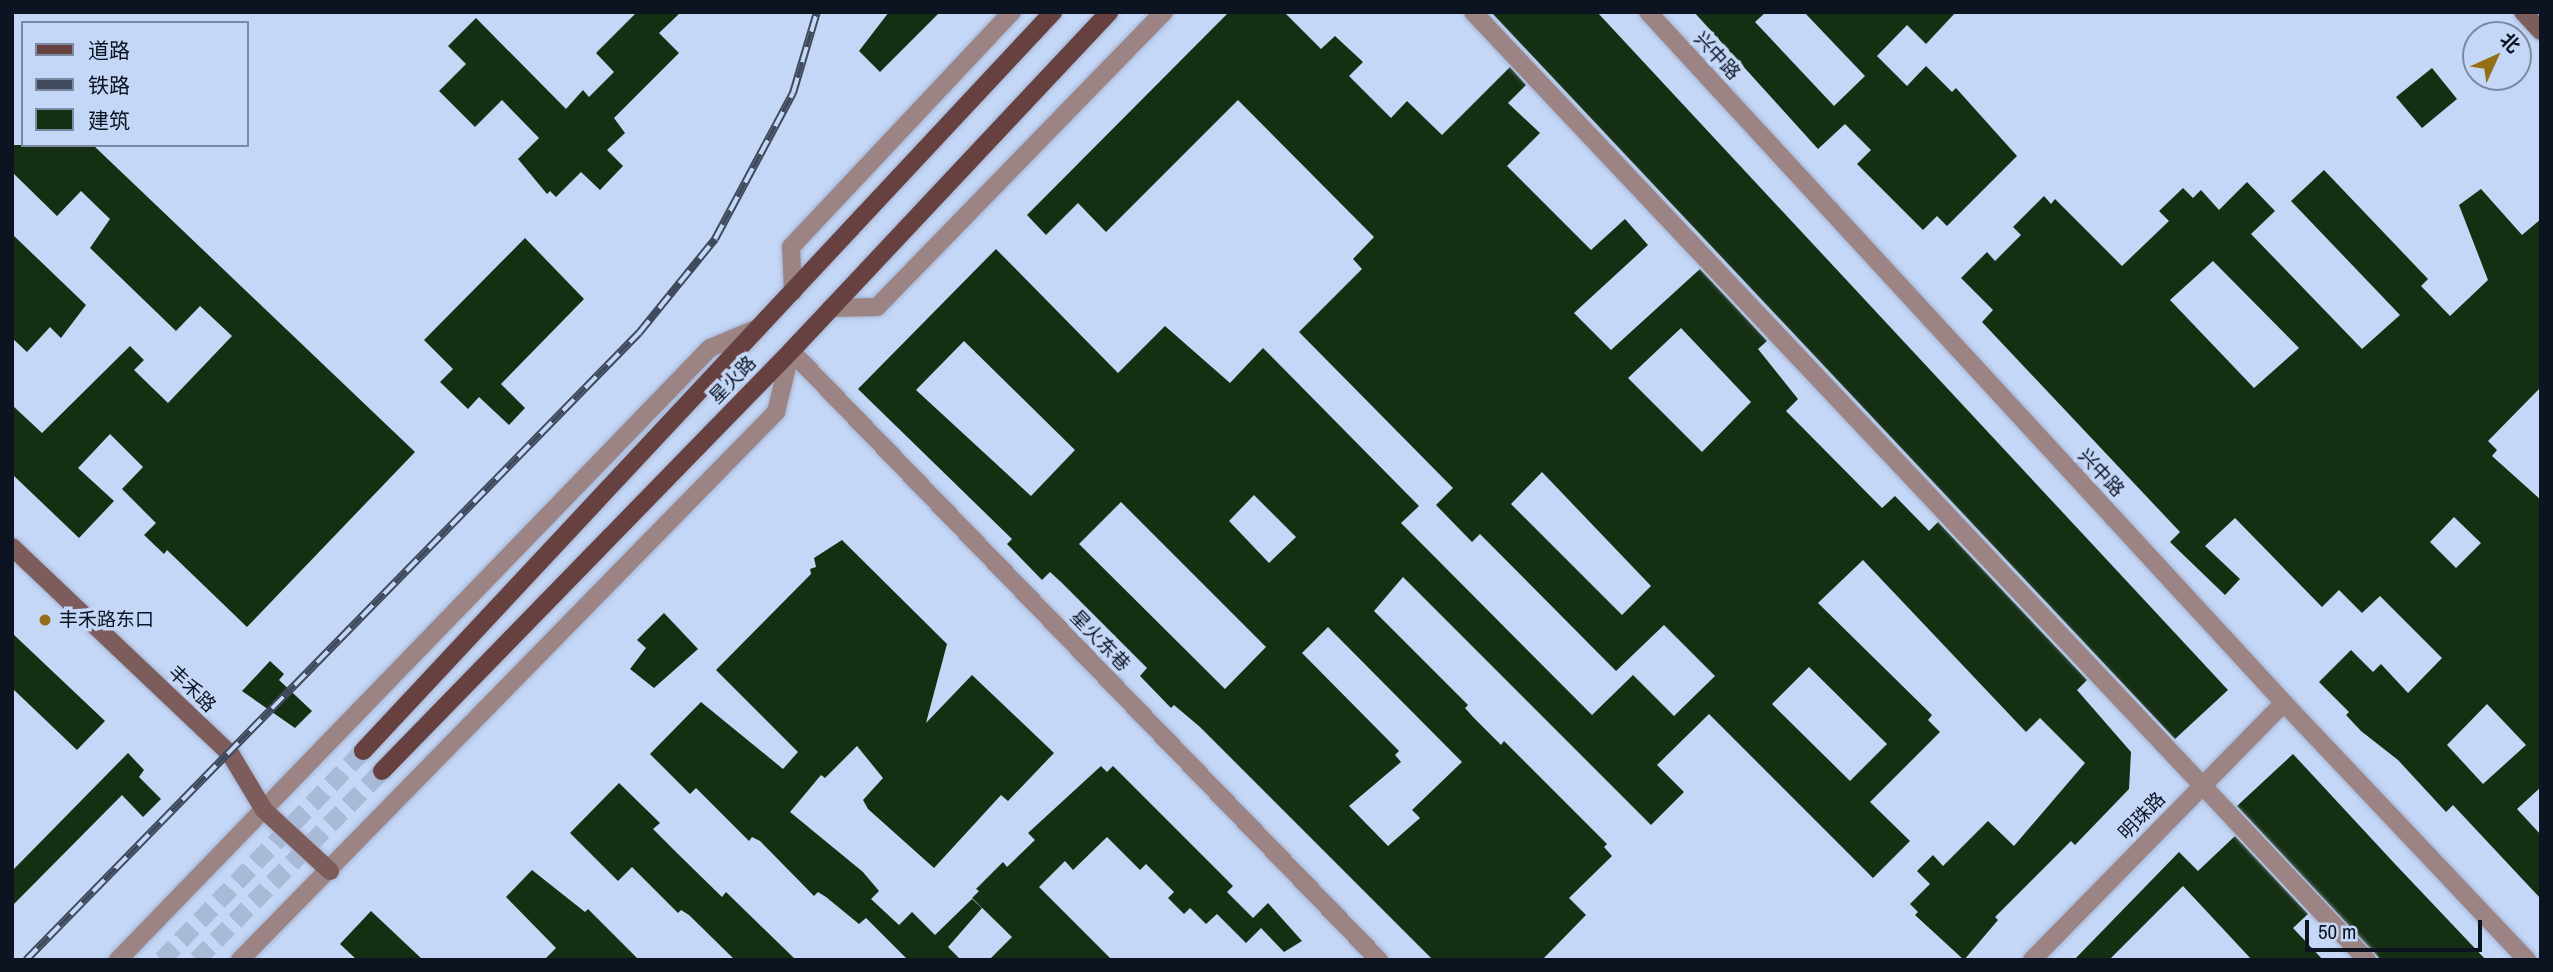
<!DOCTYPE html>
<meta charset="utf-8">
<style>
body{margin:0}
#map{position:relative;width:2553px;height:972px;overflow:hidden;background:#c5d7f7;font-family:"Archivo Narrow","Noto Sans SC",sans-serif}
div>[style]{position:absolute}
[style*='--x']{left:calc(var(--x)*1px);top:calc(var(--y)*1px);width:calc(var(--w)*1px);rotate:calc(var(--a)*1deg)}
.building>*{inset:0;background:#152f12}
.primary-tunnel>*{height:18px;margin-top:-9px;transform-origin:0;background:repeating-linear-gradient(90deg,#a9bad7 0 18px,transparent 0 27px)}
.roads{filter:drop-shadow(0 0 2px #a4b4d1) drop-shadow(0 0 2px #a4b4d1)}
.minor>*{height:18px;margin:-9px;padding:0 9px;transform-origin:9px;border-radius:9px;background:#9b8483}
.tertiary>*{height:18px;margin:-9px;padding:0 9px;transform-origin:9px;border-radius:9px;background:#9b8483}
.secondary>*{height:18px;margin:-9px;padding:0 9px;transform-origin:9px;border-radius:9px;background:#7c5d5c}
.primary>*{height:18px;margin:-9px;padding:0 9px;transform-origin:9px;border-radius:9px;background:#664140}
.rail>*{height:8px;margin-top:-4px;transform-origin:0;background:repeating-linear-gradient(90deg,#c5d7f7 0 16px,#404a5d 0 32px);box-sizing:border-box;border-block:2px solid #404a5d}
.dots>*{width:19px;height:19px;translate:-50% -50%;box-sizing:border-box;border:4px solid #c5d7f7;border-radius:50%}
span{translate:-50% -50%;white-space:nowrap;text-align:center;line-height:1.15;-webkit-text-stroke:7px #c5d7f7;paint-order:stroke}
.street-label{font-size:19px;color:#0c1422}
.poi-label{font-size:19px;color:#0c1422}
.left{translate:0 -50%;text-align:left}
.frame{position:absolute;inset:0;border:14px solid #0c1422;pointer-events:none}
.legend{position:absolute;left:21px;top:21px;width:228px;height:126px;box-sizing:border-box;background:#c5d7f7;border:2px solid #7b89a2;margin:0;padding:9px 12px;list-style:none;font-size:21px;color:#0c1422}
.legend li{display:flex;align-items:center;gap:14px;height:35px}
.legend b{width:35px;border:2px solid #7b89a2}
.north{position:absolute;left:2462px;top:21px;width:70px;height:70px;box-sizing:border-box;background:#c5d7f7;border:2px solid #7b89a2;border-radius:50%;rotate:45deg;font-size:19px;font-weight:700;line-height:28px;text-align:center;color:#0c1422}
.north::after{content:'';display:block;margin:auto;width:24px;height:32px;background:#956e18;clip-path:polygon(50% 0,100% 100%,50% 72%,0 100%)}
.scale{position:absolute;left:2305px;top:920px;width:177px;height:32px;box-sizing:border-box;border:4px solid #0c1422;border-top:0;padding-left:9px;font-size:21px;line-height:24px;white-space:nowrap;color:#0c1422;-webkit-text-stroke:5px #c5d7f7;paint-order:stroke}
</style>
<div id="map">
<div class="building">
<i style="clip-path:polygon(637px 12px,681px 12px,659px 33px,679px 53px,614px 118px,625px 133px,607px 150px,623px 166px,600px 190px,581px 172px,556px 197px,550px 191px,547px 194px,518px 159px,539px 138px,502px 100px,475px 127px,439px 91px,466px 64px,448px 46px,476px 18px,566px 109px,583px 90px,589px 97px,614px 72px,596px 53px)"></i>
<i style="clip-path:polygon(889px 12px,940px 12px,880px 72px,859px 51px)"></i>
<i style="clip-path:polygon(evenodd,1229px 12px,1284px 12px,1321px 49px,1335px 36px,1363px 62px,1349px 76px,1391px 118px,1407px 101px,1442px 135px,1510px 67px,1526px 85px,1508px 103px,1540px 133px,1507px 166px,1591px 250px,1625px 219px,1648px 245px,1574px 313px,1611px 350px,1700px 269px,1767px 341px,1758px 349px,1798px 399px,1786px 411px,1882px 508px,1895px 496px,1929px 531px,1938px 522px,2087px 680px,2077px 690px,2131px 752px,2129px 789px,2075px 845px,2071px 841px,1995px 917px,1998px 920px,1964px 960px,1915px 915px,1918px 912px,1910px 904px,1930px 884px,1917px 871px,1933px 855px,1943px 866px,1988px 821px,2014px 846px,2085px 763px,2040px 718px,2026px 732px,1863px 560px,1818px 603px,1932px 715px,1928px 720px,1940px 732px,1870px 802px,1910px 841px,1873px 878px,1709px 714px,1657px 765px,1684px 792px,1651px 825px,1403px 577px,1374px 611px,1468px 705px,1465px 708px,1473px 717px,1501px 745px,1504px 741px,1607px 844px,1604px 847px,1612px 856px,1569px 898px,1586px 915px,1542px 960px,1433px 960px,1200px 727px,1174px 705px,1171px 708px,1140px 676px,1147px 668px,1061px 582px,1050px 572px,1042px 580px,1007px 544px,1012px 539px,858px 389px,996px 249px,1118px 373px,1165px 326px,1230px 383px,1263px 348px,1419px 506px,1401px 523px,1592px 715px,1633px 675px,1674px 716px,1715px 676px,1664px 625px,1616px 671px,1480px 534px,1472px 542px,1436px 505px,1453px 488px,1299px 332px,1362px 269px,1353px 259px,1374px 237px,1238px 100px,1106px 232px,1078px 203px,1046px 235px,1027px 215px,1229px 12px,1681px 328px,1751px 402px,1702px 452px,1628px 378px,1681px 328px,1229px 12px,964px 341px,1075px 450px,1031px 496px,916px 390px,964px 341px,1229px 12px,1542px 472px,1651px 586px,1622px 615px,1511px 504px,1542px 472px,1229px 12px,1254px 495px,1296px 537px,1269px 563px,1229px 521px,1254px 495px,1229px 12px,1121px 502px,1266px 647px,1225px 689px,1079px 544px,1121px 502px,1229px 12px,1328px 627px,1462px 762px,1412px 810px,1420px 818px,1388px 846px,1349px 806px,1401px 762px,1395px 755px,1399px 751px,1302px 653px,1328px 627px,1229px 12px,1809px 667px,1887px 744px,1850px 781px,1772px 704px,1809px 667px)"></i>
<i style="clip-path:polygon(1491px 12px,1597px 12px,2228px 690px,2175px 739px)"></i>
<i style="clip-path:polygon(1694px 12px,1766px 12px,1755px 22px,1834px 106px,1865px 76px,1804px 12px,1956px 12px,1926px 44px,1907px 25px,1877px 56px,1907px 86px,1926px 66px,1952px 92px,1956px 88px,2017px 156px,1947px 226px,1937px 216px,1923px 230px,1857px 164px,1871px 150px,1845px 124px,1818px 149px)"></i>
<i style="clip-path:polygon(2432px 68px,2457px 99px,2422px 128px,2396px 97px)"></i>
<i style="clip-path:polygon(12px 145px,93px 145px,415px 452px,247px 627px,167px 550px,164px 554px,144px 535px,156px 523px,122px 489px,143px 467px,110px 434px,78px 468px,114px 501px,79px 538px,12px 474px,12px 405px,42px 433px,130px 346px,144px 360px,134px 370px,168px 403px,232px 336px,200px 306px,176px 331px,90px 248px,110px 219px,81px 191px,57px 216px,12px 172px)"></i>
<i style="clip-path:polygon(evenodd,2324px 170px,2428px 279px,2421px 286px,2450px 316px,2488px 280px,2459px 205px,2481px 189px,2522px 235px,2541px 219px,2541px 387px,2488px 441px,2497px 450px,2492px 456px,2541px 500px,2541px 787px,2517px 809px,2541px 835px,2541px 899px,2453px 805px,2446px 812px,2398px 760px,2361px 731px,2346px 715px,2349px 712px,2319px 682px,2351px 650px,2373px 672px,2381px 664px,2408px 693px,2442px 658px,2380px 596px,2362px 613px,2339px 590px,2322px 607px,2235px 518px,2205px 546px,2240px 579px,2225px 595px,2170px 542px,2180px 532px,1982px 322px,1993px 310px,1961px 278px,1987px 252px,1995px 261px,2021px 235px,2013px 227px,2044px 196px,2051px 204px,2055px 199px,2122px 266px,2169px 221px,2159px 211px,2183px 188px,2193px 198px,2201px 190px,2219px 210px,2247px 182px,2275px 211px,2251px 234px,2362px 349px,2400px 315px,2291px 201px,2324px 170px,2213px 261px,2299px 348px,2254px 388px,2170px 300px,2213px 261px,2324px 170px,2454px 517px,2481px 543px,2456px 568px,2430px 542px,2454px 517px,2324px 170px,2487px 704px,2526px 745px,2483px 784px,2447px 745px,2487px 704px)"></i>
<i style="clip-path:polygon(12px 234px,86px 305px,61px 338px,50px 327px,27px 352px,12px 338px)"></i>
<i style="clip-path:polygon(525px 238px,584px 299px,501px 384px,525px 408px,509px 425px,479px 397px,468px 409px,440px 382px,453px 369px,424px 340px)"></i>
<i style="clip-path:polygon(842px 540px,947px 644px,926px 723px,972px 675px,1054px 753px,1008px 801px,1001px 795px,934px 868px,868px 809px,863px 800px,883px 778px,857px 746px,825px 778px,821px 775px,790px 812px,863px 872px,879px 891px,871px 899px,899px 925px,912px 912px,935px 935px,972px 899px,982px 908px,948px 947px,961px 960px,908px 960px,866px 918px,859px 924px,826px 897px,818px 892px,814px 896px,760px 841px,752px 837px,749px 841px,696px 788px,690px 794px,650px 754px,701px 702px,783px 769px,798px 752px,716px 670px,811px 574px,810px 569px,816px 567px,814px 558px)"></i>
<i style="clip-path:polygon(664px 613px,698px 649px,654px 688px,630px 669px,646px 648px,637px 640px)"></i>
<i style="clip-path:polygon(12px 633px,105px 721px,77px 750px,12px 688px)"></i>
<i style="clip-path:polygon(270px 661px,284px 674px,279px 680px,312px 711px,295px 728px,242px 691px)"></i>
<i style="clip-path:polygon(128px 753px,144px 770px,139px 777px,161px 799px,143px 817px,122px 795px,12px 906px,12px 871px)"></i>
<i style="clip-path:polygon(2293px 754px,2395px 864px,2486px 960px,2381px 960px,2237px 806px)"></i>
<i style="clip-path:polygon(1101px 766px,1107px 772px,1113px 766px,1233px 886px,1227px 892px,1253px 918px,1268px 903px,1302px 941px,1284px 952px,1261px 928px,1246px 943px,1217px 914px,1206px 924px,1190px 908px,1184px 914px,1168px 898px,1174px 892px,1146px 864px,1140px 870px,1107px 837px,1073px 870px,1065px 861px,1039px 887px,1112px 960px,989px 960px,1012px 937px,972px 898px,979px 891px,976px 889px,1003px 862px,1007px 867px,1035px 840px,1028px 833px)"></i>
<i style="clip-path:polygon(619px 783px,660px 823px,653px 829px,677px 853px,722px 897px,726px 892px,796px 960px,735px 960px,689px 915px,681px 910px,678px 913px,632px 867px,618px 881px,570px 833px)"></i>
<i style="clip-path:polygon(2235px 836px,2308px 914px,2293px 928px,2323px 960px,2252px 960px,2183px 886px,2109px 960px,2074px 960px,2179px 852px,2198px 871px)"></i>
<i style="clip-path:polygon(532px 870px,585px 912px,588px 909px,639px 960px,544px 960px,556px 948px,506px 897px)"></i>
<i style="clip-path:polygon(371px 911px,423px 960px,357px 960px,340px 944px)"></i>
</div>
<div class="primary-tunnel">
<i style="--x:162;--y:960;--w:290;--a:-46.1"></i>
<i style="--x:197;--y:960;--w:264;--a:-45.6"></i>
</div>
<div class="roads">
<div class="minor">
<i style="--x:1473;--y:12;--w:1303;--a:46.68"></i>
<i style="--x:793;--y:292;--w:45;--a:-92.5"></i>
<i style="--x:791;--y:247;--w:323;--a:-46.8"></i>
<i style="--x:831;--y:308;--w:46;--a:-1.2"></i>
<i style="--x:877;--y:307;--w:412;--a:-45.8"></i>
<i style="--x:118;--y:960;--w:851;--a:-45.95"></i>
<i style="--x:710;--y:348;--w:52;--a:-22.6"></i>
<i style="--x:240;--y:960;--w:767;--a:-45.63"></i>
<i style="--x:776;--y:412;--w:63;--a:-76.2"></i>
</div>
<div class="tertiary">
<i style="--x:1648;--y:12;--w:939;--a:47.37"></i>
<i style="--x:2284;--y:703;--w:354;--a:46.6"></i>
<i style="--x:791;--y:351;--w:847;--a:46.01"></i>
<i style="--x:2032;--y:960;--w:360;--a:-45.6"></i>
</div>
<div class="secondary">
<i style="--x:2523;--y:12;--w:26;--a:47"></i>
<i style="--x:12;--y:547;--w:302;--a:43.5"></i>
<i style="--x:231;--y:755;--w:64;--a:59"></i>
<i style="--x:264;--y:810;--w:90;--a:42.7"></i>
</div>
<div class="primary">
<i style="--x:363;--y:751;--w:1011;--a:-46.96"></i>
<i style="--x:382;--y:771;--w:586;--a:-45.76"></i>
<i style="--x:791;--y:351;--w:465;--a:-46.8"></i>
</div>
</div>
<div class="rail">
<i style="--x:26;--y:960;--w:877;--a:-45.65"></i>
<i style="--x:639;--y:333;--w:121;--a:-51"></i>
<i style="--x:715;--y:239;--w:166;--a:-61.9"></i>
<i style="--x:793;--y:93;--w:84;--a:-73.5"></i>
</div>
<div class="dots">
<i style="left:45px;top:620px;background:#956e18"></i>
</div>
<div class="street-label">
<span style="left:1717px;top:56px;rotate:47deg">兴中路</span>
<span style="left:733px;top:380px;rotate:-46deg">星火路</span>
<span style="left:2101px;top:473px;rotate:47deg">兴中路</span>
<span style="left:1100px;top:641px;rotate:46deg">星火东巷</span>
<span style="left:192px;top:689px;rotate:44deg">丰禾路</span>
<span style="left:2142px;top:816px;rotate:-46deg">明珠路</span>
</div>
<div class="poi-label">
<span class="left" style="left:59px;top:620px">丰禾路东口</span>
</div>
<div class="frame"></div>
<ul class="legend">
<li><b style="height:9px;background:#664140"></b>道路</li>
<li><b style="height:9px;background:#404a5d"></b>铁路</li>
<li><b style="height:19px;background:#152f12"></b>建筑</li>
</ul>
<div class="north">北</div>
<div class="scale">50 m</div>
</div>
